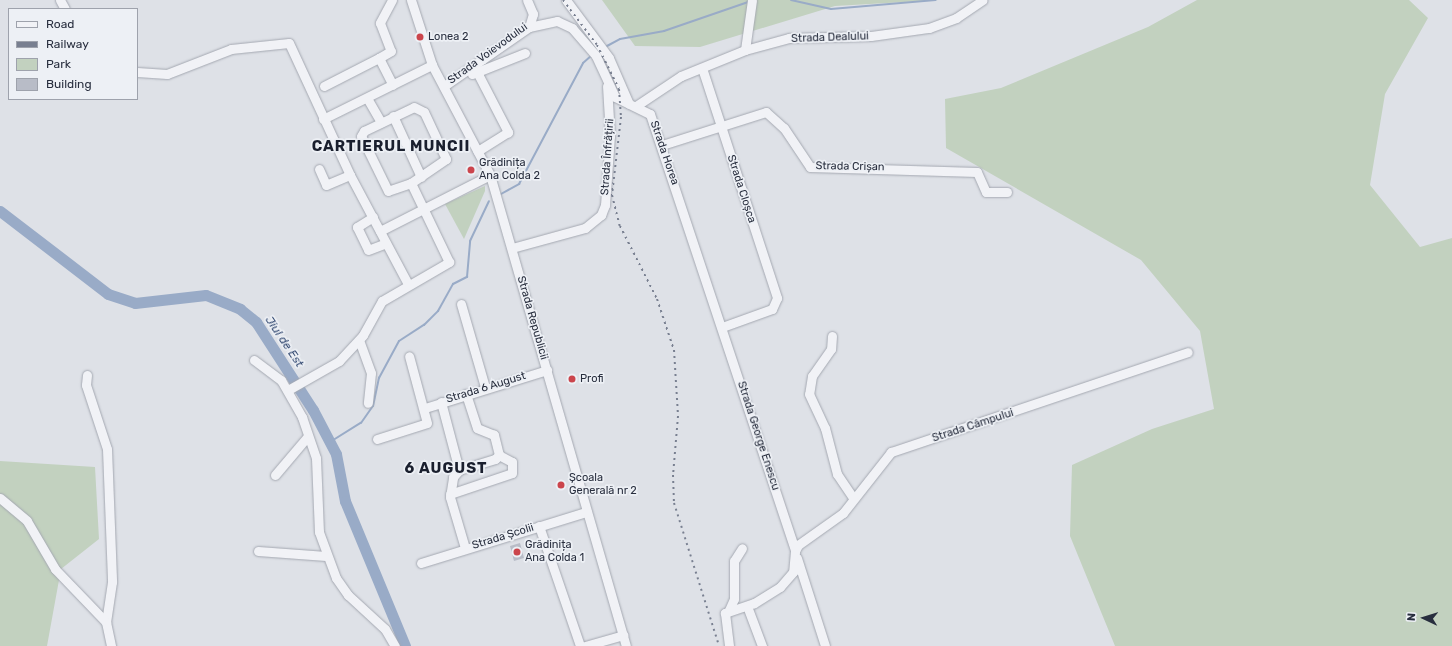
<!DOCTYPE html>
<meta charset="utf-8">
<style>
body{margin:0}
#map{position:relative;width:1452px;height:646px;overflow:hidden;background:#dee1e7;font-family:Rubik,sans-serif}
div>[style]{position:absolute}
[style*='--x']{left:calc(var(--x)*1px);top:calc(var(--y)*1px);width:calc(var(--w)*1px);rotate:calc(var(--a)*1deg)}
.green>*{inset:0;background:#c2d1bf}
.stream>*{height:2px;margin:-1px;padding:0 1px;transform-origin:1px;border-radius:1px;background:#99abc7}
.river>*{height:11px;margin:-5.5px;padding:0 5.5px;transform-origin:5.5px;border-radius:5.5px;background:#99abc7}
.building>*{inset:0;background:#b8bcc7}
.roads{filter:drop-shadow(0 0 1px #a4a8b1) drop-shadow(0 0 1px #a4a8b1)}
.minor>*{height:9px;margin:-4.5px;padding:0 4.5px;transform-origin:4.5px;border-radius:4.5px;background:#f1f2f6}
.rail>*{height:2px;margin-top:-1px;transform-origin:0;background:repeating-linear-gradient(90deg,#787f90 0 2px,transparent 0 6px)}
.dots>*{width:11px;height:11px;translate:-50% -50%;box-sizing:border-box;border:2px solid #edf0f5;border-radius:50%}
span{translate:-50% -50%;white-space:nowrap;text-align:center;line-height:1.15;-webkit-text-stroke:3.5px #edf0f5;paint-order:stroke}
.poi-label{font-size:11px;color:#282e3e}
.left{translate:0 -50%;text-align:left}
.street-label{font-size:11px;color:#282e3e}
.water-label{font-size:12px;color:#334971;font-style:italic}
.district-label{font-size:15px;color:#1a1f2e;font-weight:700;letter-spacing:1px}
.legend{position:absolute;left:8px;top:8px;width:130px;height:92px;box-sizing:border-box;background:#edf0f5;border:1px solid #9ea2ac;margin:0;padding:5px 7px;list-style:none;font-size:12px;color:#282e3e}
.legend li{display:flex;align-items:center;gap:8px;height:20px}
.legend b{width:20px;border:1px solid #9ea2ac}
.north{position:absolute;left:1404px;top:598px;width:40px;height:40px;-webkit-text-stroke:3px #edf0f5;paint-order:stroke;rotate:274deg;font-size:11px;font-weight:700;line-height:16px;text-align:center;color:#282e3e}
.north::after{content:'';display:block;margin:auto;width:14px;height:18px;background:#282e3e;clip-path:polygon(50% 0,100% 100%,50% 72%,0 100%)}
</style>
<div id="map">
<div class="green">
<i style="clip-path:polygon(602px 0,939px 0,835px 6px,700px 47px,635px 46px)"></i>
<i style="clip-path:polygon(1197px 0,1409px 0,1428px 18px,1385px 94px,1370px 185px,1420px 247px,1452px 238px,1452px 646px,1115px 646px,1070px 536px,1072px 465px,1152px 429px,1214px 409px,1200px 331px,1141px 260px,946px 148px,945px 99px,1001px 88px,1148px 27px)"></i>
<i style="clip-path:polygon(485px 186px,485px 191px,464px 239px,445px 204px)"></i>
<i style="clip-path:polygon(0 461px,95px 467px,99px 539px,61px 569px,47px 646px,0 646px)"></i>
</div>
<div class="stream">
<i style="--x:791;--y:0;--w:41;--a:12.7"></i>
<i style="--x:831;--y:9;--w:105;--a:-4.9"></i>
<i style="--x:607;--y:46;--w:15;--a:-28"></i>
<i style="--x:620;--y:39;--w:45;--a:-10.3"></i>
<i style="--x:664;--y:31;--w:89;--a:-19"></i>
<i style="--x:501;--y:194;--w:21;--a:-29"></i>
<i style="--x:519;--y:184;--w:137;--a:-62.1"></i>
<i style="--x:583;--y:63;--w:9;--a:-41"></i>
<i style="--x:330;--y:442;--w:36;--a:-32"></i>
<i style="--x:361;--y:423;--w:21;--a:-55"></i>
<i style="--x:373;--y:406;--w:29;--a:-78"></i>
<i style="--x:379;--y:378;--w:42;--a:-61.6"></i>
<i style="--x:399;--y:341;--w:30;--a:-33"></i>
<i style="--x:424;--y:325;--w:20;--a:-45"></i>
<i style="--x:438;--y:311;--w:31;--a:-61"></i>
<i style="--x:453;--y:284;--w:16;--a:-27"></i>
<i style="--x:467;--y:277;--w:36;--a:-85"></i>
<i style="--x:470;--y:241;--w:44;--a:-64.6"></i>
</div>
<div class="river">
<i style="--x:0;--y:211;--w:136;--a:37.5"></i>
<i style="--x:108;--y:294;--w:28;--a:18"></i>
<i style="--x:135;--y:303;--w:71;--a:-6.4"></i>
<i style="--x:206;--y:295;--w:37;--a:22"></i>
<i style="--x:240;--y:309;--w:21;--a:39"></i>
<i style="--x:256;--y:322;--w:105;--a:57.1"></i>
<i style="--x:313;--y:410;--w:50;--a:62.4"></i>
<i style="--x:336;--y:454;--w:48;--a:79.2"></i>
<i style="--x:345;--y:501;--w:157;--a:67.5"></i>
</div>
<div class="building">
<i style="clip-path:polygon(520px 543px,524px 558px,514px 561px,510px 546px)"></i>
</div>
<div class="roads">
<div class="minor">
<i style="--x:60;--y:0;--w:10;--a:61"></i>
<i style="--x:392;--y:0;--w:26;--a:118"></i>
<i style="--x:380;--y:23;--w:30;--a:69"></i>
<i style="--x:391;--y:51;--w:14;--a:150"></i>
<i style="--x:379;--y:58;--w:30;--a:63"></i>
<i style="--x:411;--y:0;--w:68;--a:72.1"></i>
<i style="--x:432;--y:65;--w:124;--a:62.2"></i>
<i style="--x:490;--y:175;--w:490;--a:73.9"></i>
<i style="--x:566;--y:0;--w:72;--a:53.4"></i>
<i style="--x:609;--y:58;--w:50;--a:66.5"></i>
<i style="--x:529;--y:27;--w:29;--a:-12"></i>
<i style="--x:557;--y:21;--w:17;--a:25"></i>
<i style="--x:572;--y:28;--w:37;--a:49"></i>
<i style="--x:596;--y:56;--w:45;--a:65.1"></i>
<i style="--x:615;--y:97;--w:39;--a:26"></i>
<i style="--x:650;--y:114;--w:460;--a:71.6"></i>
<i style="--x:795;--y:551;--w:21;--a:95"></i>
<i style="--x:793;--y:572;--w:20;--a:131"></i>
<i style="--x:780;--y:587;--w:31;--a:148"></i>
<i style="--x:754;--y:603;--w:31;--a:161"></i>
<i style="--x:725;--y:613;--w:33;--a:83"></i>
<i style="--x:745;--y:50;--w:50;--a:-82"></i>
<i style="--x:702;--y:68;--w:242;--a:71.9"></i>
<i style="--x:777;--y:298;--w:12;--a:114"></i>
<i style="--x:772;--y:309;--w:53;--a:160.2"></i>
<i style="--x:137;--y:72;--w:30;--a:4"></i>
<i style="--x:167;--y:74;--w:69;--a:-21.3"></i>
<i style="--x:231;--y:49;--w:58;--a:-5.9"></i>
<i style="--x:289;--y:43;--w:145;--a:65.2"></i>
<i style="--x:350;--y:175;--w:123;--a:62"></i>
<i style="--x:477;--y:72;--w:68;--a:62.7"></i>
<i style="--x:508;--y:132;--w:36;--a:148"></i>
<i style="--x:472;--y:74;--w:57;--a:-21.6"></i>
<i style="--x:324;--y:86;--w:62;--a:-27"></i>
<i style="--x:444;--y:86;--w:103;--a:-34.8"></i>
<i style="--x:529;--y:27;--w:14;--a:-73"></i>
<i style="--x:533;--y:14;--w:15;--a:-113"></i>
<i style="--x:367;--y:98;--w:28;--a:60"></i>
<i style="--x:636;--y:106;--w:54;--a:-33.7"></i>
<i style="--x:681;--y:76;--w:69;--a:-22.1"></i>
<i style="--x:745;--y:50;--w:46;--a:-15.3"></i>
<i style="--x:789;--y:38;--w:82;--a:-1.4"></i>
<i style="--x:871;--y:36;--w:59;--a:-7.9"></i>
<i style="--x:929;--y:28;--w:29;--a:-20"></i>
<i style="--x:956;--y:18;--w:32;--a:-34"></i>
<i style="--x:414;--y:107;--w:11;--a:27"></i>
<i style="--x:424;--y:112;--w:52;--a:64.9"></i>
<i style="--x:446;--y:159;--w:42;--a:145.6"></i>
<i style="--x:411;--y:183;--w:24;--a:161"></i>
<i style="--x:388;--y:191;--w:61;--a:-116.1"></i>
<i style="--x:361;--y:136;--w:6;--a:-59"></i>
<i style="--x:364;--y:131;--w:55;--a:-25.6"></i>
<i style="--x:393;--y:116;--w:67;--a:65.3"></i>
<i style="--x:323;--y:119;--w:122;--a:-26.4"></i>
<i style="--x:662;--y:145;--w:109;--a:-17.6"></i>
<i style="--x:766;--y:112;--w:24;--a:42"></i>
<i style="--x:784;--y:128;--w:47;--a:56.3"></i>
<i style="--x:810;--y:167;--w:167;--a:1.7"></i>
<i style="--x:977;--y:172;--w:22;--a:66"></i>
<i style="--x:986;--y:192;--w:21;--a:0"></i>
<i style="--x:319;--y:169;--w:17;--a:66"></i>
<i style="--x:326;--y:185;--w:26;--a:-23"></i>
<i style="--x:373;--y:217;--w:19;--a:148"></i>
<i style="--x:357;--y:227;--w:25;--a:64"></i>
<i style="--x:368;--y:250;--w:19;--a:-21"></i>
<i style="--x:380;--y:231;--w:123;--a:-27"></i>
<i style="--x:512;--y:248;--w:76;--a:-15.3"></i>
<i style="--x:585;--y:228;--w:21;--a:-39"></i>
<i style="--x:601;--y:215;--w:11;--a:-68"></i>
<i style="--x:605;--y:205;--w:69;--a:-85.9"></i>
<i style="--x:610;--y:136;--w:50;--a:-93.4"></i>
<i style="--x:461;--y:304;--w:86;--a:73.9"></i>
<i style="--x:832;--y:336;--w:13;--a:94"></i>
<i style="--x:831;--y:349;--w:33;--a:125"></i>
<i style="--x:812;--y:376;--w:18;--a:99"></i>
<i style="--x:809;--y:394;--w:38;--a:65"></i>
<i style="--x:825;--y:428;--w:48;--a:75.4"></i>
<i style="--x:837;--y:474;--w:29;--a:56"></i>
<i style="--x:359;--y:340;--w:35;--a:70"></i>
<i style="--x:371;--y:373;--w:30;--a:96"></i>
<i style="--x:254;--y:360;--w:34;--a:37"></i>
<i style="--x:281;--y:380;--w:43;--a:60.4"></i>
<i style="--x:302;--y:417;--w:43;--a:71.1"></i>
<i style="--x:316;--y:458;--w:74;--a:87.7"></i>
<i style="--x:319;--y:532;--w:49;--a:69.7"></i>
<i style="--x:336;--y:578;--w:21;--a:55"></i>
<i style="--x:348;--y:595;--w:50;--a:42.6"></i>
<i style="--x:385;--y:629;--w:20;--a:60"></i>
<i style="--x:87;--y:375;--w:10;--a:96"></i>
<i style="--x:86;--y:385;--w:67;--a:71.8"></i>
<i style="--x:107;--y:449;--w:133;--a:87.8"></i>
<i style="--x:112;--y:582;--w:40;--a:98.5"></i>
<i style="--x:106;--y:622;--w:25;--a:78"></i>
<i style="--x:288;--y:390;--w:59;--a:-29.6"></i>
<i style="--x:339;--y:361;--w:35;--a:-47"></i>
<i style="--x:363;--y:335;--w:39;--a:-61"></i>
<i style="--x:382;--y:301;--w:78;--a:-30.2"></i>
<i style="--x:449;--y:262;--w:88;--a:-115.7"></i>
<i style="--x:441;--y:402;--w:70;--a:75.2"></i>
<i style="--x:425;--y:408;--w:128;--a:-17.3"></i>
<i style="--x:377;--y:439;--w:52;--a:-17.7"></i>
<i style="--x:427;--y:423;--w:69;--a:-105"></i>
<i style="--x:275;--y:475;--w:51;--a:-49.8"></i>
<i style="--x:450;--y:494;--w:65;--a:-18.7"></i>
<i style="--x:512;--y:473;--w:11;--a:-90"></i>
<i style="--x:512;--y:462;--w:15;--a:-152"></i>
<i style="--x:0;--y:498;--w:35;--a:40"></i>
<i style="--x:27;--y:521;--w:56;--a:59.7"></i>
<i style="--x:55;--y:569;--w:74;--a:46.1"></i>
<i style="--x:539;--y:526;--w:127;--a:71.1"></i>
<i style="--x:465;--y:548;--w:53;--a:-106.4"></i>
<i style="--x:450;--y:497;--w:20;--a:-81"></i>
<i style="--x:453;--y:477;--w:9;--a:-49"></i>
<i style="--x:459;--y:470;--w:38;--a:-17"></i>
<i style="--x:495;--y:459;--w:6;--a:-45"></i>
<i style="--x:499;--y:455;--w:21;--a:-104"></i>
<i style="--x:494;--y:435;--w:18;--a:-158"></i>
<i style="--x:477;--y:428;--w:36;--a:-108"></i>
<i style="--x:258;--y:551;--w:68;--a:4.2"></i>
<i style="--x:795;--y:551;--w:7;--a:-63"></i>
<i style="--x:798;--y:545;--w:55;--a:-35.4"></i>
<i style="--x:843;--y:513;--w:78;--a:-51.8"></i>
<i style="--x:891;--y:452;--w:313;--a:-18.6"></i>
<i style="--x:797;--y:558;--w:92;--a:72.3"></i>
<i style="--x:421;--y:563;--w:173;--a:-17.2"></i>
<i style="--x:747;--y:606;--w:43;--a:69.4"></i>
<i style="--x:729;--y:610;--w:12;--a:-66"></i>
<i style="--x:734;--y:599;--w:38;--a:-90"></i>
<i style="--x:734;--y:561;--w:15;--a:-58"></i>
<i style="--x:585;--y:646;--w:40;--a:-16"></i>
</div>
</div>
<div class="rail">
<i style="--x:563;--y:0;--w:56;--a:52.9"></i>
<i style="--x:597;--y:45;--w:49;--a:63.4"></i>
<i style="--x:619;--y:89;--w:28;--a:86"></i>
<i style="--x:621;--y:117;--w:79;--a:96.6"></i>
<i style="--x:612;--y:195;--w:32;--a:76"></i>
<i style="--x:620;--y:226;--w:82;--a:63.1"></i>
<i style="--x:657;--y:299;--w:54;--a:71.6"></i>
<i style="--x:674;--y:350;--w:66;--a:86.5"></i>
<i style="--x:678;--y:416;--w:59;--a:94.8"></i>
<i style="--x:673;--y:475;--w:28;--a:88"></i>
<i style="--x:674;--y:503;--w:150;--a:72.5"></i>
</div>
<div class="dots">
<i style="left:420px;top:37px;background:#cb454c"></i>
<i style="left:471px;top:170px;background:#cb454c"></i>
<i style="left:572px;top:379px;background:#cb454c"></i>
<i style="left:561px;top:485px;background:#cb454c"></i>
<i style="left:517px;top:552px;background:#cb454c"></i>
</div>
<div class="poi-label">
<span class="left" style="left:428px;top:37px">Lonea 2</span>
<span class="left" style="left:479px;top:170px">Grădinița<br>Ana Colda 2</span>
<span class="left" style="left:580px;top:379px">Profi</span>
<span class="left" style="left:569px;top:485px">Școala<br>Generală nr 2</span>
<span class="left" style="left:525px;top:552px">Grădinița<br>Ana Colda 1</span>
</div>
<div class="street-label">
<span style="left:830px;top:38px;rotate:-2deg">Strada Dealului</span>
<span style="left:488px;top:54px;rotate:-36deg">Strada Voievodului</span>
<span style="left:664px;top:153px;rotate:71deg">Strada Horea</span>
<span style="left:608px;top:157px;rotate:-86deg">Strada Înfrățirii</span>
<span style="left:850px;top:167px;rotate:1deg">Strada Crișan</span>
<span style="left:741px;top:189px;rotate:72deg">Strada Cloșca</span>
<span style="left:532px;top:318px;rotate:74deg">Strada Republicii</span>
<span style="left:486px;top:388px;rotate:-17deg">Strada 6 August</span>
<span style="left:973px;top:426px;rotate:-18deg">Strada Câmpului</span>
<span style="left:758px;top:436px;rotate:72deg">Strada George Enescu</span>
<span style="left:503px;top:537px;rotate:-17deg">Strada Școlii</span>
</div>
<div class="water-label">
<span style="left:284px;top:342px;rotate:56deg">Jiul de Est</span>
</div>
<div class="district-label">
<span style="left:391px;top:147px">CARTIERUL MUNCII</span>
<span style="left:446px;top:469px">6 AUGUST</span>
</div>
<ul class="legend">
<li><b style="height:5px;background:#f1f2f6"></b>Road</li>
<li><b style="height:5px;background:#787f90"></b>Railway</li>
<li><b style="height:11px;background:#c2d1bf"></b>Park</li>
<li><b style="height:11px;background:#b8bcc7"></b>Building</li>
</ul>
<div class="north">N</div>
</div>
